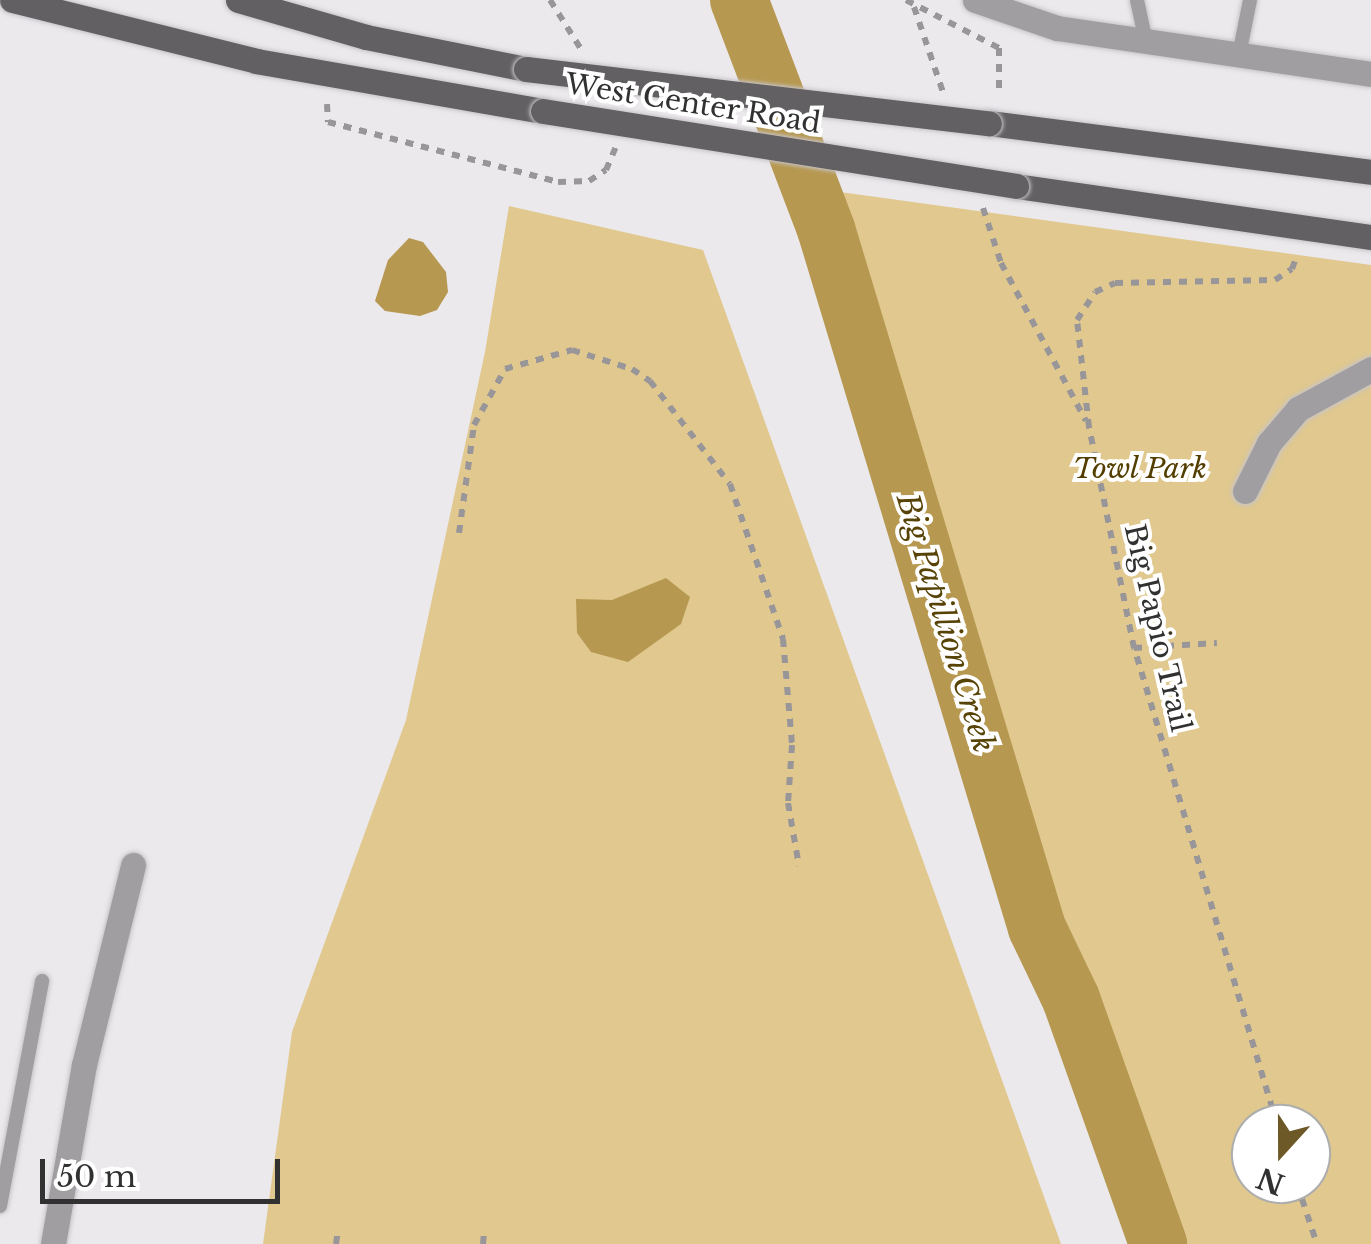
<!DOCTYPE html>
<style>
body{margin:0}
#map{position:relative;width:1371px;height:1244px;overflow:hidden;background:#ece9ed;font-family:"Libre Baskerville",serif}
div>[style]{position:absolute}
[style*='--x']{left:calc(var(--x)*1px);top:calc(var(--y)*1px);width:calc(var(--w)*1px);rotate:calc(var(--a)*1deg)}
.green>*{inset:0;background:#e0c88e}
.water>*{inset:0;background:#b69850}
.river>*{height:58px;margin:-29px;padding:0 29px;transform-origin:29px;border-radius:29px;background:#b69850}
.path>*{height:6px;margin-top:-3px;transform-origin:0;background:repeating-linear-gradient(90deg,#999699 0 8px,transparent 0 16px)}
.roads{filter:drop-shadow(0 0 2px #c7c4c8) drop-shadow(0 0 2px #c7c4c8)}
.lane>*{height:14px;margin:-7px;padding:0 7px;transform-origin:7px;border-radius:7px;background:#a09ea0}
.street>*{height:25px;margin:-12.5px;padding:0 12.5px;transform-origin:12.5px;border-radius:12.5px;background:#a09ea0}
.primary>*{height:25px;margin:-12.5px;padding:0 12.5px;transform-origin:12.5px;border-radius:12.5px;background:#636063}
.bridges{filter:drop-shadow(0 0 2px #c7c4c8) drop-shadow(0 0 2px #c7c4c8)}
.primary-bridge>*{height:25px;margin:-12.5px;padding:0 12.5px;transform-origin:12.5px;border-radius:12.5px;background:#636063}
span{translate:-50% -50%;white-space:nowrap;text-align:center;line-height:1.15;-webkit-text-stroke:8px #fff;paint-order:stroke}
.street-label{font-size:28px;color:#323132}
.park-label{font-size:28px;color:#533e00;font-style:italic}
.water-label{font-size:30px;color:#584306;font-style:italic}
.north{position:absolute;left:1231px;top:1104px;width:100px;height:100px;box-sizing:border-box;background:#fff;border:2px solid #adadad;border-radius:50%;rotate:201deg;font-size:28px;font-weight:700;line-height:40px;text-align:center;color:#323132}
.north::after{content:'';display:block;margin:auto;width:35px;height:45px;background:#6c5927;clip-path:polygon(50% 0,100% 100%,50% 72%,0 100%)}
.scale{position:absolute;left:40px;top:1159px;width:240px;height:45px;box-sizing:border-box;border:5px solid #323132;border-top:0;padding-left:12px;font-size:30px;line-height:35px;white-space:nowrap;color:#323132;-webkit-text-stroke:8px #fff;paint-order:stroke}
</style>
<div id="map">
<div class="green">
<i style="clip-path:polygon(evenodd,811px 188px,1371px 265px,1371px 1244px,1158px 1244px,1071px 999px,1019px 874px,994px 772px,811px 188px,1251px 1124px,1311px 1124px,1311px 1184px,1251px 1184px,1251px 1124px)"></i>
<i style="clip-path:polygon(509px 206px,703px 250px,1061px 1244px,263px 1244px,292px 1032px,406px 720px,485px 352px)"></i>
</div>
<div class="water">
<i style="clip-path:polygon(409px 238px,423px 242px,446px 272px,448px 292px,437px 310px,420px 316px,385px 311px,375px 301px,388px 260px)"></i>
<i style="clip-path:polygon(666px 578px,690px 597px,681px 624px,628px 662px,591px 652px,577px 633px,576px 599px,612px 600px)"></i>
</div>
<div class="river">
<i style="--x:739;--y:0;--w:245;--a:69.2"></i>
<i style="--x:826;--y:229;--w:730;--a:73.2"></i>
<i style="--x:1037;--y:928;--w:79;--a:64.4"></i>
<i style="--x:1071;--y:999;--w:260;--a:70.4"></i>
</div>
<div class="path">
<i style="--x:550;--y:0;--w:58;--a:57.7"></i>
<i style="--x:906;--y:0;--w:105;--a:27.3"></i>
<i style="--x:999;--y:48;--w:46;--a:90"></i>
<i style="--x:914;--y:7;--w:90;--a:71.2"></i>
<i style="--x:327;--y:104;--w:18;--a:87"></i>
<i style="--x:328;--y:122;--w:238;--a:14.6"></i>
<i style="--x:558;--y:182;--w:31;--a:-2"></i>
<i style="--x:589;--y:181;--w:20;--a:-33"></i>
<i style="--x:606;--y:170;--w:26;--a:-67"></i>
<i style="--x:983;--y:208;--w:58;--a:71.9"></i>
<i style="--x:1001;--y:263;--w:179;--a:61.7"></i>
<i style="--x:459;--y:533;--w:109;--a:-82.1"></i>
<i style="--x:474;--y:425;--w:64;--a:-61"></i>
<i style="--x:505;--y:369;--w:70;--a:-15.8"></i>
<i style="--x:572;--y:350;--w:63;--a:17.6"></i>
<i style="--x:632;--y:369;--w:22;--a:34"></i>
<i style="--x:650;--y:381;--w:130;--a:52.2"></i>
<i style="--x:730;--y:484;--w:164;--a:71.1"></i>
<i style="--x:783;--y:639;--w:106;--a:85.1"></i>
<i style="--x:792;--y:745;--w:58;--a:93.9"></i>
<i style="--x:788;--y:803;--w:64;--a:80.1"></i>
<i style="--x:1134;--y:648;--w:83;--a:-3.4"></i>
<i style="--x:1277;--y:1124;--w:497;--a:-106.7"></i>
<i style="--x:1134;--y:648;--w:226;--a:-101.5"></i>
<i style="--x:1089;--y:427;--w:108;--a:-96.4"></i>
<i style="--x:1077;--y:320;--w:33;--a:-57"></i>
<i style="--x:1095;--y:292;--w:22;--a:-24"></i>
<i style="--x:1115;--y:283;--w:160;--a:-1.1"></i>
<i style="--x:1275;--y:280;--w:20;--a:-33"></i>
<i style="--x:1292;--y:269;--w:15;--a:-70"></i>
<i style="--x:1297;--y:1184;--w:63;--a:71.6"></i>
<i style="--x:336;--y:1244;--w:15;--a:-82"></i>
<i style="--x:483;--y:1244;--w:12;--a:-85"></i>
</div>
<div class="roads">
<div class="lane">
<i style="--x:1137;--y:0;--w:43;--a:77.9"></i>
<i style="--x:1239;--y:55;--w:56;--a:-78.7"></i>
<i style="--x:0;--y:1206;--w:229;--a:-79.4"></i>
</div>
<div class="street">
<i style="--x:975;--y:0;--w:87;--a:18.9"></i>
<i style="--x:1057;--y:28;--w:317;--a:8.3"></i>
<i style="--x:1245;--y:491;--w:54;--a:-63.4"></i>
<i style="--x:1269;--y:443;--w:45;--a:-49.5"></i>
<i style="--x:1298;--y:409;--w:83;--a:-28.7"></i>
<i style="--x:53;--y:1244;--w:182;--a:-80.2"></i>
<i style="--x:84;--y:1065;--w:206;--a:-76.2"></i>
</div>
<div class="primary">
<i style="--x:12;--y:0;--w:252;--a:14"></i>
<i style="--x:256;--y:61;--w:291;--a:9.9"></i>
<i style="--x:238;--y:0;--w:133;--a:16.1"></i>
<i style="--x:366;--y:37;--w:163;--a:11.3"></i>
<i style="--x:989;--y:123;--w:385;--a:7.3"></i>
<i style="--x:1016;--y:186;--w:359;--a:8.2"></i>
</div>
</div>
<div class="bridges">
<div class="primary-bridge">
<i style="--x:526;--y:69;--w:466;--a:6.7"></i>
<i style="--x:543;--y:111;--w:479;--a:9"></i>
</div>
</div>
<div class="street-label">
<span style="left:693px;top:104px;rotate:9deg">West Center Road</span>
<span style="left:1157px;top:628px;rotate:77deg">Big Papio Trail</span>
</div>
<div class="park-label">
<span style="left:1140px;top:469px">Towl Park</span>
</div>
<div class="water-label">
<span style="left:945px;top:623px;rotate:73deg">Big Papillion Creek</span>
</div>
<div class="north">N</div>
<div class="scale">50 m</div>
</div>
